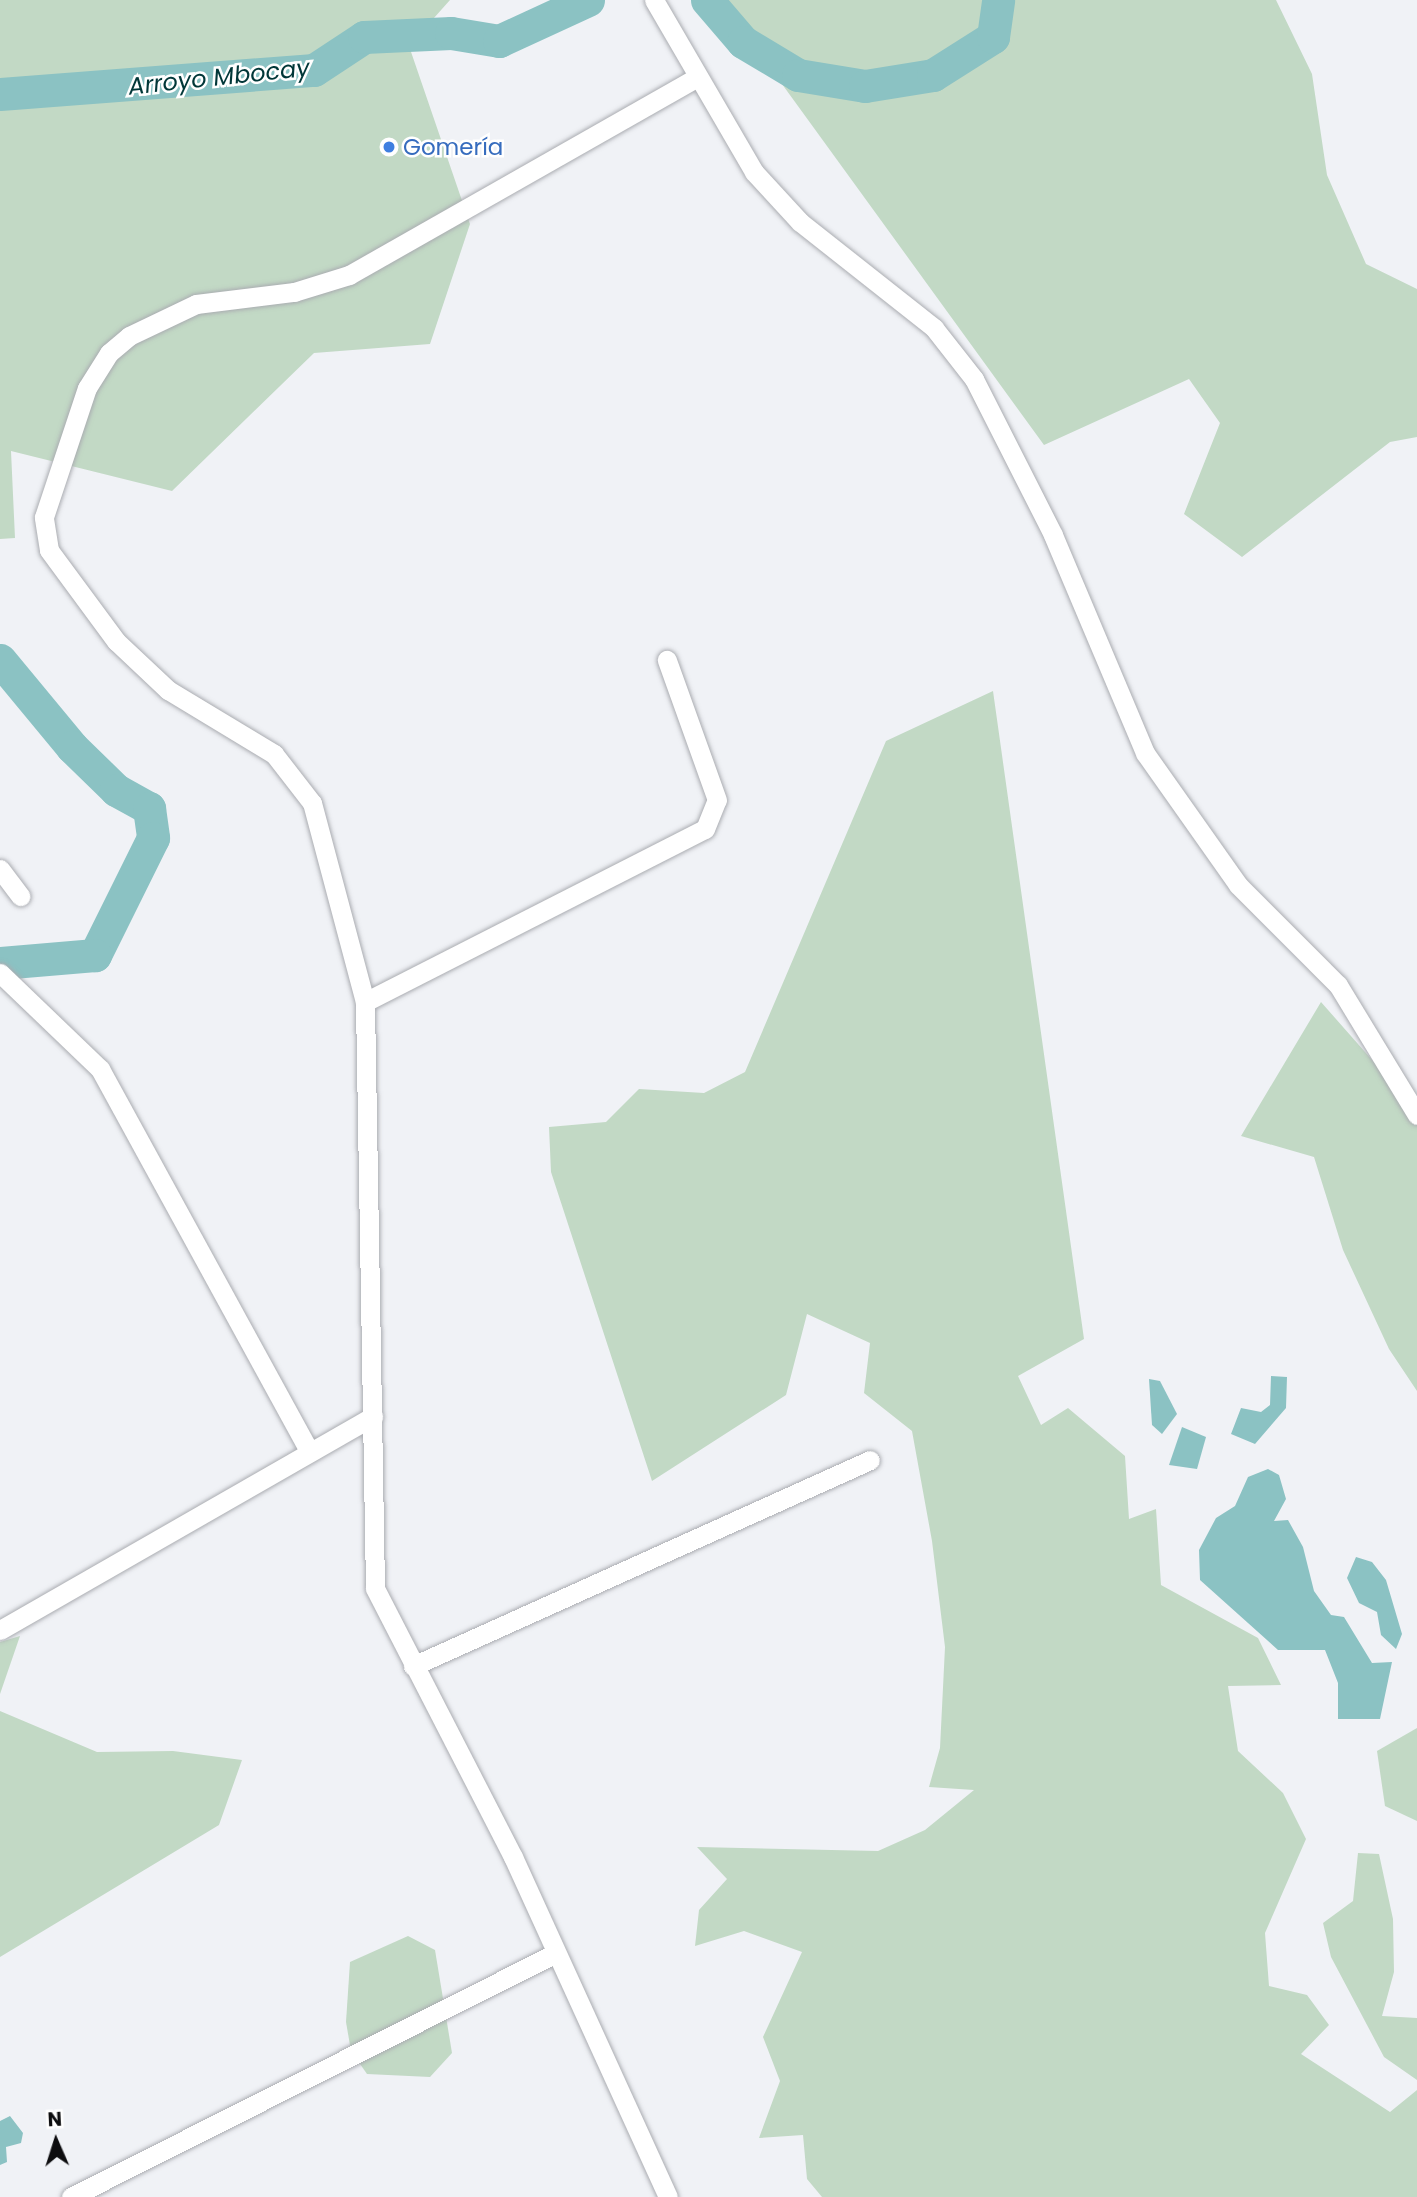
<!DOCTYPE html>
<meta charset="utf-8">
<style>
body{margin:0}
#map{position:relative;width:1417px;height:2197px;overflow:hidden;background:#f0f2f6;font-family:Poppins,sans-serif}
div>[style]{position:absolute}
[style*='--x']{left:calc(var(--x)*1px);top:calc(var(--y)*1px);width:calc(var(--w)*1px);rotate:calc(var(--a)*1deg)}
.green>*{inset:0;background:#c2d9c5}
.water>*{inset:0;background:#8bc2c3}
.river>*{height:33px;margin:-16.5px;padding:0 16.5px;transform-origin:16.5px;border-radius:16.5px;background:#8bc2c3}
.roads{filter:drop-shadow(0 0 2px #aaacb1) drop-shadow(0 0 2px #aaacb1)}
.minor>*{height:19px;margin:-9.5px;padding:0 9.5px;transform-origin:9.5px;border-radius:9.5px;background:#fff}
.dots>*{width:19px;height:19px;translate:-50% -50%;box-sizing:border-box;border:4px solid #fff;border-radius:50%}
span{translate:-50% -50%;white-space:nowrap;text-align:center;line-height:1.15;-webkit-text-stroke:5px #fff;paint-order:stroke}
.shop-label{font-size:23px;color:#366cbe}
.left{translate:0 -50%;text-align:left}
.water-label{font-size:24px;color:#003738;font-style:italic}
.north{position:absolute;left:21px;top:2106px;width:70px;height:70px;-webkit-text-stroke:5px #fff;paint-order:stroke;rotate:357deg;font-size:19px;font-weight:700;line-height:28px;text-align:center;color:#0d0d0f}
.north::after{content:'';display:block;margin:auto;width:24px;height:32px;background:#0d0d0f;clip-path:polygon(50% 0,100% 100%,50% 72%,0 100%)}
</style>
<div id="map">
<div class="green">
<i style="clip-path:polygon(0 0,450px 0,409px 46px,470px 224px,430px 344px,314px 353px,172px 491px,11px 451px,15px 538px,0 539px)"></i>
<i style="clip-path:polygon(721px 0,1276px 0,1312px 74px,1327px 175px,1366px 264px,1417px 289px,1417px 437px,1390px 442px,1242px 557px,1184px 514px,1220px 423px,1189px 379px,1044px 445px)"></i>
<i style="clip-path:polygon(993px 691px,1084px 1339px,1018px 1376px,1041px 1425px,1068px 1408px,1125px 1456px,1129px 1519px,1156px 1509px,1161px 1585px,1258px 1638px,1281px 1685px,1228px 1686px,1238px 1751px,1283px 1793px,1306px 1839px,1265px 1933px,1269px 1986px,1307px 1995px,1329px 2025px,1301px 2054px,1390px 2112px,1417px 2090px,1417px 2197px,822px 2197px,807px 2179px,803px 2135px,759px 2138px,780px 2081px,763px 2037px,802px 1952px,744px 1931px,695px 1946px,699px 1910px,727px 1879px,697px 1847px,878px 1851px,925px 1830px,974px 1790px,929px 1787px,940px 1748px,945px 1647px,932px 1541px,912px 1431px,864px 1393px,870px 1343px,807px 1314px,786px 1395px,652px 1481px,551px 1172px,549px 1127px,606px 1122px,639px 1089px,704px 1093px,745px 1072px,886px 741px)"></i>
<i style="clip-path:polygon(1321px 1002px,1417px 1111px,1417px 1391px,1389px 1349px,1343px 1250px,1314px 1157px,1241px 1136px)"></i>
<i style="clip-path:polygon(20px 1636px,0 1694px,0 1642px)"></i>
<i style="clip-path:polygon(0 1711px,97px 1752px,173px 1751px,242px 1760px,219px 1825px,0 1957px)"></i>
<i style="clip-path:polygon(1417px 1728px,1417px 1821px,1385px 1806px,1377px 1751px)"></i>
<i style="clip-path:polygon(1358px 1853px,1379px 1854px,1393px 1919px,1394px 1972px,1382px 2016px,1417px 2018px,1417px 2080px,1384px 2057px,1331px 1957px,1323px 1923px,1353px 1901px)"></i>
<i style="clip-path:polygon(408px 1936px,435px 1950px,452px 2053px,430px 2077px,367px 2074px,351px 2051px,346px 2022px,350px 1962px)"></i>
</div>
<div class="water">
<i style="clip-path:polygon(1271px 1376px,1287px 1377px,1286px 1408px,1255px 1444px,1231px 1434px,1241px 1408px,1261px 1412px,1270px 1405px)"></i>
<i style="clip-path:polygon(1149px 1379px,1160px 1381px,1177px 1414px,1162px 1434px,1152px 1425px)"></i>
<i style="clip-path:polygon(1182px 1427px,1206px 1437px,1197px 1469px,1169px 1465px)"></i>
<i style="clip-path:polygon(1268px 1469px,1279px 1475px,1286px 1499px,1274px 1521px,1288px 1520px,1303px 1547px,1314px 1591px,1331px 1615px,1344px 1617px,1372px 1663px,1392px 1662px,1380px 1719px,1338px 1719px,1338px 1683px,1325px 1650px,1278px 1650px,1200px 1580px,1199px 1550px,1216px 1518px,1235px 1506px,1248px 1477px)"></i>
<i style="clip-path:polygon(1356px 1557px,1372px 1562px,1386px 1580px,1402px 1634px,1396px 1649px,1381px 1635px,1377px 1612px,1359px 1603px,1347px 1578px)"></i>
<i style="clip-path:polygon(10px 2116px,23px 2133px,21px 2143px,6px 2147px,7px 2162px,0 2165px,0 2121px)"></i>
</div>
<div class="river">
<i style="--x:707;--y:0;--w:55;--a:49.4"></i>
<i style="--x:743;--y:42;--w:64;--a:31"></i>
<i style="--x:798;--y:75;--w:68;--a:9.3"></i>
<i style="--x:865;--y:86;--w:69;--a:-9.2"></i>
<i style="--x:933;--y:75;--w:71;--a:-32.3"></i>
<i style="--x:993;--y:37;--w:37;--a:-82"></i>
<i style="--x:0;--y:94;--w:315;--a:-4.4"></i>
<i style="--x:314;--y:70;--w:60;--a:-33.4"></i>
<i style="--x:364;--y:37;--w:87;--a:-2.6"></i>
<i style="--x:451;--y:33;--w:49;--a:9.5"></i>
<i style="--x:499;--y:41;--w:98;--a:-24.7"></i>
<i style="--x:0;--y:660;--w:113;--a:50.4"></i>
<i style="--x:72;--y:747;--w:62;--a:44.3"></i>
<i style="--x:116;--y:790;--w:38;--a:29"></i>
<i style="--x:149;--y:808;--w:30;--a:82"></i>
<i style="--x:153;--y:838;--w:131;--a:116.4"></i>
<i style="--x:95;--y:955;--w:95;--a:175.2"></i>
</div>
<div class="roads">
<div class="minor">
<i style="--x:654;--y:0;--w:199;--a:59.8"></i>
<i style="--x:754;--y:172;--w:68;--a:47.4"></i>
<i style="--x:800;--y:222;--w:171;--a:38.3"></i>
<i style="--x:934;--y:328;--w:65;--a:51.9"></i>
<i style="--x:974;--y:379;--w:175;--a:63.1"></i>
<i style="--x:1053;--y:535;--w:237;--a:67.1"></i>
<i style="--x:1145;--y:753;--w:161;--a:54.8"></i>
<i style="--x:1238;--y:885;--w:141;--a:45"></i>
<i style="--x:1338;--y:985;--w:152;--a:58.7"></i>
<i style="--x:0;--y:869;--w:34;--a:53"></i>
<i style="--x:0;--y:973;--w:139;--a:43.8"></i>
<i style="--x:100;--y:1069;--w:435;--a:61.3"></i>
<i style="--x:365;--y:1002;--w:381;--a:-27"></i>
<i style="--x:705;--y:829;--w:31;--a:-68"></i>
<i style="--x:717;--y:800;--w:149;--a:-109.7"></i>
<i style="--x:0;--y:1630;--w:430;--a:-29.8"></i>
<i style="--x:413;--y:1666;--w:501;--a:-24.26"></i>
<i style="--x:71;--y:2197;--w:541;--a:-26.71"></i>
<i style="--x:668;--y:2197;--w:374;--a:-114.5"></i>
<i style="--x:513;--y:1857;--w:302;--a:-117.2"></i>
<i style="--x:375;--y:1588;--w:586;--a:-90.98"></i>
<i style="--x:365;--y:1002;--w:206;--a:-104.9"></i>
<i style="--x:312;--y:803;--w:62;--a:-127.8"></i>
<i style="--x:274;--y:754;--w:124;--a:-148.9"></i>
<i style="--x:168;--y:690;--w:71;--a:-136.7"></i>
<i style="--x:116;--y:641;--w:113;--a:-126.4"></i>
<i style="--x:49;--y:550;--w:33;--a:-99"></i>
<i style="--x:44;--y:517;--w:136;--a:-71.6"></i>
<i style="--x:87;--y:388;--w:41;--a:-57.8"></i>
<i style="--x:109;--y:353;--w:26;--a:-40"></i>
<i style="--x:129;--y:336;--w:74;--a:-25.5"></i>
<i style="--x:196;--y:304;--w:99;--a:-7"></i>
<i style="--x:294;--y:292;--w:58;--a:-17.2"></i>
<i style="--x:349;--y:275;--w:400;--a:-29.6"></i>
</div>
</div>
<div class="dots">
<i style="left:389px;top:147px;background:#3f7fe0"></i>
</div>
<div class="shop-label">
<span class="left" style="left:403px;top:147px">Gomería</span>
</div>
<div class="water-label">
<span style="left:219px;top:77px;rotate:-6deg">Arroyo Mbocay</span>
</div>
<div class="north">N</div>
</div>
